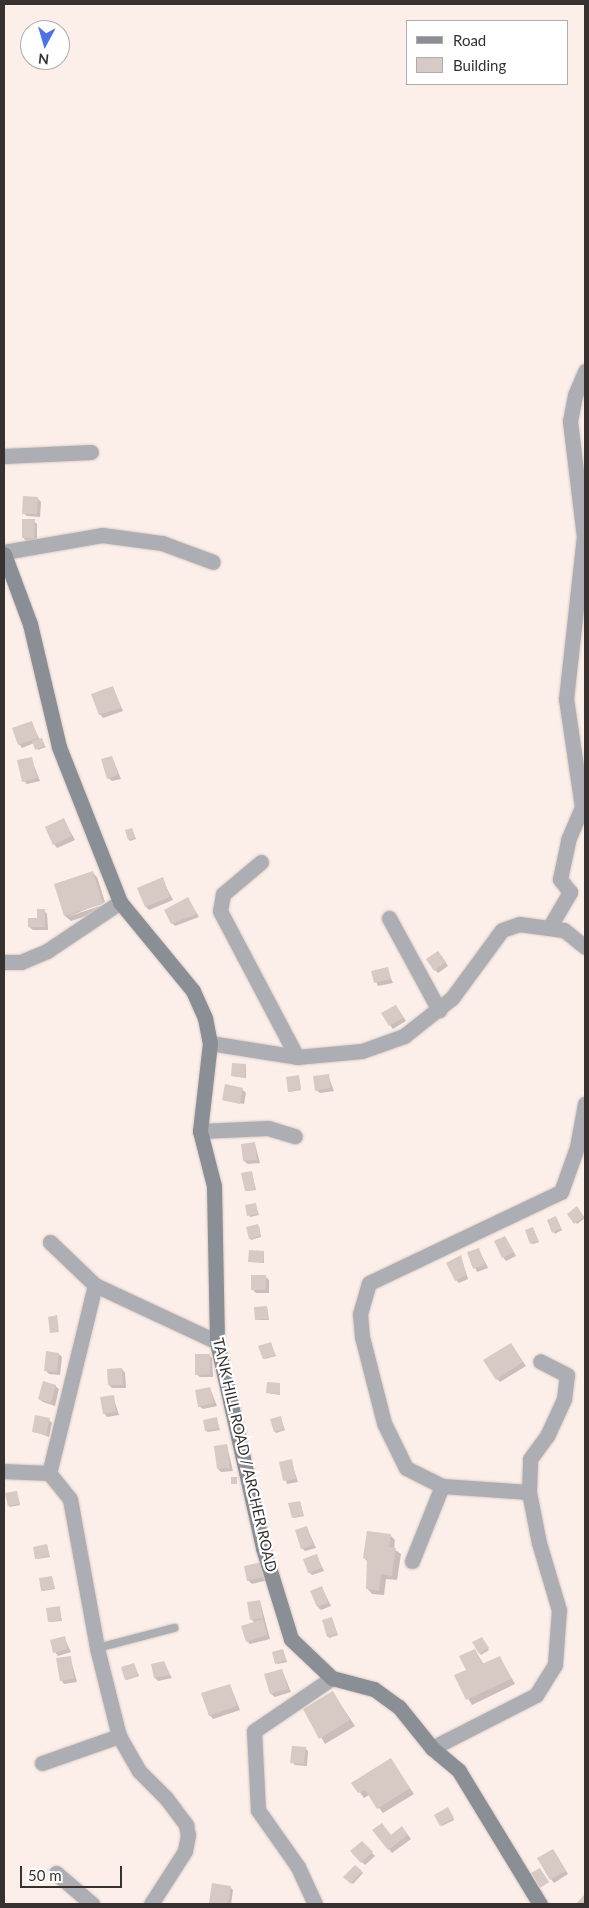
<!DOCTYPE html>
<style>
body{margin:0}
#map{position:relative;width:589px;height:1908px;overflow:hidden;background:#fceee8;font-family:Lato,sans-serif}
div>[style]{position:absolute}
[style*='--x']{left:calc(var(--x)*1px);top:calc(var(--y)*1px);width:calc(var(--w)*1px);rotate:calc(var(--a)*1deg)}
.shadow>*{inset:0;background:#0003}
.building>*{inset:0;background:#d7c9c3}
.roads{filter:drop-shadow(0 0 1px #d9ccc7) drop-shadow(0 0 1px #d9ccc7)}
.lane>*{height:8px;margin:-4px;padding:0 4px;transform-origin:4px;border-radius:4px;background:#acaeb3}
.street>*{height:15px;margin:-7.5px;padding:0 7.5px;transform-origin:7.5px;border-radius:7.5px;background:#acaeb3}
.secondary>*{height:15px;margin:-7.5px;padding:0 7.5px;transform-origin:7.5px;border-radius:7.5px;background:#8a8e95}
span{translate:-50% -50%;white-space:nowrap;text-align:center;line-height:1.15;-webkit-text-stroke:4.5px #fff;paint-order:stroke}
.street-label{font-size:15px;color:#373230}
.frame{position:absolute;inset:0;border:5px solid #373230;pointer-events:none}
.legend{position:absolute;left:406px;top:20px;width:162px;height:65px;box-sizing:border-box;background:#fff;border:1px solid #afadac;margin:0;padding:6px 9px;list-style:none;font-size:15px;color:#373230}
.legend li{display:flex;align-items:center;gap:10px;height:25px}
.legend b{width:25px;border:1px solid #afadac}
.north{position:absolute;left:20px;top:20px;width:50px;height:50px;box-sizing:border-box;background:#fff;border:1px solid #afadac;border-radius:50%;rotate:186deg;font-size:14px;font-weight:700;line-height:20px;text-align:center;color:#373230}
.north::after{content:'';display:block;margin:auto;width:18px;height:22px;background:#4e72e6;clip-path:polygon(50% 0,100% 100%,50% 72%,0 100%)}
.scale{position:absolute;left:20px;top:1866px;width:102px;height:22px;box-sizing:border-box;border:2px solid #373230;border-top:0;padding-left:6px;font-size:15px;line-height:18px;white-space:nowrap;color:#373230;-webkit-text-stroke:4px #fff;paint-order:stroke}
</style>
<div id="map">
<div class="shadow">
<i style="clip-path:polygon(37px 498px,41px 502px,40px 517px,27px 516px,23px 513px)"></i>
<i style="clip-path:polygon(34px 521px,37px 524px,37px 541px,26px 541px,23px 537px)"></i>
<i style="clip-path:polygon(113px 688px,123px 711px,103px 718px,100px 714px)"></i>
<i style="clip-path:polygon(31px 722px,40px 740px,46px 747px,38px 750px,34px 743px,22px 748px,19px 744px)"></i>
<i style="clip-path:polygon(112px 757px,121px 779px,112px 781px,108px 778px)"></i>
<i style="clip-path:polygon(31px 758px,40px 781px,27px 784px,24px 781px)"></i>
<i style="clip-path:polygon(64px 820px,75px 840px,57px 848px,54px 844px)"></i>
<i style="clip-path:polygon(132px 829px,136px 839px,130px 841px,129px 840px)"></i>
<i style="clip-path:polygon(92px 872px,97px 877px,105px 902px,67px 917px,106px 904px,108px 909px,71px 921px,65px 916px)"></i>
<i style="clip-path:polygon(162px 879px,173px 900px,149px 910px,146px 907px)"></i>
<i style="clip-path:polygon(188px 899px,199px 917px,175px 926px,172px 923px)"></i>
<i style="clip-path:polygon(44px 910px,47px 914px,48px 930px,33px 930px,29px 927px)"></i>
<i style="clip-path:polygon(441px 955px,448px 966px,438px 973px,435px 970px)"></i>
<i style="clip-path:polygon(387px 969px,393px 983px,378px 986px,372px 972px)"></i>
<i style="clip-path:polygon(396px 1006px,406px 1021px,393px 1029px,390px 1025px)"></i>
<i style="clip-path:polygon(246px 1065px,246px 1078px,232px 1076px)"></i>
<i style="clip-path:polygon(328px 1075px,334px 1091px,320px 1093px,316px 1090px)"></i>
<i style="clip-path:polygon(298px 1077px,301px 1090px,290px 1092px,289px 1091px)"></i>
<i style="clip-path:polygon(243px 1090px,246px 1093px,244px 1104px,223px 1100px)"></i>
<i style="clip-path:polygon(255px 1144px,260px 1163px,248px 1164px,244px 1161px)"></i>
<i style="clip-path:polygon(252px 1173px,256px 1190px,247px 1191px,246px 1190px)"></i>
<i style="clip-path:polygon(255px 1204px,259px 1215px,250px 1217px,246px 1206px)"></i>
<i style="clip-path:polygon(577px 1208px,585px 1218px,577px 1224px,569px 1214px)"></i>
<i style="clip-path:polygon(557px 1219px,562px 1230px,555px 1234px,548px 1221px)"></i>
<i style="clip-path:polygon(259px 1226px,261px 1237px,251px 1240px,250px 1238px)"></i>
<i style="clip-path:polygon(533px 1228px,539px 1242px,533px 1244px,531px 1243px)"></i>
<i style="clip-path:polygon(505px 1237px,516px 1256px,506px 1261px,503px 1257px)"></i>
<i style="clip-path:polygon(479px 1250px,488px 1268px,477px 1272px,469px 1253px)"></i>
<i style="clip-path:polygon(264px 1252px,264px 1263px,250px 1261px)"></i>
<i style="clip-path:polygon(461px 1257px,468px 1279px,459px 1283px,456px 1280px)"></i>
<i style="clip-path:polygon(266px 1277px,269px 1280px,269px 1293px,256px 1293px,252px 1289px)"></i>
<i style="clip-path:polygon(267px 1307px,269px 1320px,257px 1320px,256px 1319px)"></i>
<i style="clip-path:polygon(271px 1344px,276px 1356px,265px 1359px,264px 1358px)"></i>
<i style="clip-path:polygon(511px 1344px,526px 1366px,500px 1382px,497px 1379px)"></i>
<i style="clip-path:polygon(59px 1354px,62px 1357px,60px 1375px,49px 1374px,45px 1370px)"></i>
<i style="clip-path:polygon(209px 1355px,212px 1358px,213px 1377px,200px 1377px,196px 1374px)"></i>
<i style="clip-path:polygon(122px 1369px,125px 1373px,126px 1388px,112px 1388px,109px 1385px)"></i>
<i style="clip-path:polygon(280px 1384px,280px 1395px,267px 1393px)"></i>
<i style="clip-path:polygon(55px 1386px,59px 1389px,55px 1406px,43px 1402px,39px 1399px)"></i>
<i style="clip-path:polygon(210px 1388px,217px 1406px,203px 1409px,199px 1406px)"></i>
<i style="clip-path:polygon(113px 1396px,119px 1415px,107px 1417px,104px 1413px)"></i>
<i style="clip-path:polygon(216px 1418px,220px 1430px,208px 1432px,206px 1431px)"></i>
<i style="clip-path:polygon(281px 1419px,285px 1430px,276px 1433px,275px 1432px)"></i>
<i style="clip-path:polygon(49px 1420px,52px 1423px,49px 1437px,33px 1431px)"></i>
<i style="clip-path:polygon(227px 1446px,233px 1471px,221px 1472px,218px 1469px)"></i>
<i style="clip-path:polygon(291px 1461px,298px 1482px,287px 1484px,280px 1463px)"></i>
<i style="clip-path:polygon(16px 1492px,20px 1505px,10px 1507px,9px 1506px)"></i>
<i style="clip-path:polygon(300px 1502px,304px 1516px,294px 1518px,293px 1517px)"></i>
<i style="clip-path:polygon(307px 1528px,316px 1548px,305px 1551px,302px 1548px)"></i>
<i style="clip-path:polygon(390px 1535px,395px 1540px,394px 1549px,401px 1554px,397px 1580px,386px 1579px,384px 1595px,372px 1594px,367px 1588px,368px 1562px,364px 1558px)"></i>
<i style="clip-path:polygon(47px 1545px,50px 1557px,37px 1559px,36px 1558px)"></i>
<i style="clip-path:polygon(317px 1556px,324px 1571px,312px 1575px,309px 1572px)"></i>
<i style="clip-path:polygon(261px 1563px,268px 1580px,252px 1584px,248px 1580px)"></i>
<i style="clip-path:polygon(52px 1577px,55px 1589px,43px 1591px,42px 1590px)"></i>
<i style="clip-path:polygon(322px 1588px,331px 1606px,321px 1610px,318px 1607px)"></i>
<i style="clip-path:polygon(260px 1601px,270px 1639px,250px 1644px,247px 1641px,255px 1623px,251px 1619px)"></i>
<i style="clip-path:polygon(59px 1607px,62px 1621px,50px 1622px,49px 1621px)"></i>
<i style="clip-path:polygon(332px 1619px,338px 1635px,329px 1638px,328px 1636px)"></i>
<i style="clip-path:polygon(64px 1637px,71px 1652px,58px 1656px,55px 1652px)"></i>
<i style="clip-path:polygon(483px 1640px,489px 1650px,481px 1655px,474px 1643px)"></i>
<i style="clip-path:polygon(283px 1650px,287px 1662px,278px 1664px,276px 1663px)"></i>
<i style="clip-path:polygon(475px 1650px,484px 1665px,500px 1658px,515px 1684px,472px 1705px,455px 1676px,467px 1670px)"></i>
<i style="clip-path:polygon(70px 1657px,77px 1682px,64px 1684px,61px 1680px)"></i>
<i style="clip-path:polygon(163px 1663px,172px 1678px,158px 1681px,155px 1678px)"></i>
<i style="clip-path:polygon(134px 1664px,139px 1676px,127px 1680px,126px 1679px)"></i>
<i style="clip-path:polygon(282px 1670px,291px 1692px,275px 1697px,271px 1694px)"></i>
<i style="clip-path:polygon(230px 1685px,240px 1710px,213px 1719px,210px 1715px)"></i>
<i style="clip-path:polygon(333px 1693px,355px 1726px,325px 1744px,305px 1709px)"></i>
<i style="clip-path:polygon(305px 1748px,308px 1751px,307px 1766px,295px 1765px,292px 1762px)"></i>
<i style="clip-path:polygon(391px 1760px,414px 1794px,383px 1813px,369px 1795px,364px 1798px,353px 1783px)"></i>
<i style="clip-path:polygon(449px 1810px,454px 1820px,442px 1826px,441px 1825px)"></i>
<i style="clip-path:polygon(374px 1830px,391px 1836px,405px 1831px,411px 1839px,392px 1853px)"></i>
<i style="clip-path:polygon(362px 1843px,375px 1856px,365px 1865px,352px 1852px)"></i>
<i style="clip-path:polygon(556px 1854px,568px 1874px,554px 1883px,551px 1879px)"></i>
<i style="clip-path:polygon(355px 1866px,363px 1873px,353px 1884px,345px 1877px)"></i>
<i style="clip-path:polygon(230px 1887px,233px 1890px,231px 1904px,211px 1902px)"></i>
</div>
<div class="building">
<i style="clip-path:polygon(23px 496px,38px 497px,37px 514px,22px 514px)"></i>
<i style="clip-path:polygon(22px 519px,35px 519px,34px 538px,22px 538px)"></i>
<i style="clip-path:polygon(113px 686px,121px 708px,99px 715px,91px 694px)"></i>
<i style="clip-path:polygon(32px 721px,38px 738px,18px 745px,12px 728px)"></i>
<i style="clip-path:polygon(42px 738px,45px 746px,35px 750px,32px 741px)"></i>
<i style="clip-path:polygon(112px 756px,118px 775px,107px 779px,101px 759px)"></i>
<i style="clip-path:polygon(32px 757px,37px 778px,22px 782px,17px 760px)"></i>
<i style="clip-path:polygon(64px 818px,72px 836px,53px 845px,45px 827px)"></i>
<i style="clip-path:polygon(132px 828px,135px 838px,128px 840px,125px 830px)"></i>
<i style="clip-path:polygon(93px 871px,103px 904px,64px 916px,54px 884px)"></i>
<i style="clip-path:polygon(163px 877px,170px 897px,145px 907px,137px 888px)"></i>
<i style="clip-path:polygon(188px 897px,197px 914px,171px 924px,164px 910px)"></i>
<i style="clip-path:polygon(37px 909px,45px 909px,45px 927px,28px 927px,28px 918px,37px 918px)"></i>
<i style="clip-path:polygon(438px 951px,446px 962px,434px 971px,426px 959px)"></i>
<i style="clip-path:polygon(388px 967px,391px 979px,374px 983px,371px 971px)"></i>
<i style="clip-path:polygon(396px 1005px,403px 1018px,389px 1026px,381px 1013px)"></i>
<i style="clip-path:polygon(232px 1063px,246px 1064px,245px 1078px,231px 1076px)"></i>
<i style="clip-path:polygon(329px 1074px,331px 1088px,315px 1091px,313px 1076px)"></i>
<i style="clip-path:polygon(299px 1075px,301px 1089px,288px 1092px,286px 1077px)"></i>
<i style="clip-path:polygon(225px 1084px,243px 1088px,240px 1104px,222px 1100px)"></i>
<i style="clip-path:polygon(255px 1142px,257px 1160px,243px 1161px,241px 1144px)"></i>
<i style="clip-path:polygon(252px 1171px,255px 1189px,245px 1191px,241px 1173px)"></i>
<i style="clip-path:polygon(256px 1203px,258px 1214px,247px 1216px,245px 1205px)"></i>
<i style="clip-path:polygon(577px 1206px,584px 1217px,574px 1224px,567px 1214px)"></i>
<i style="clip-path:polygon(556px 1216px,561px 1229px,552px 1233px,547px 1220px)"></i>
<i style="clip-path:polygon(258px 1224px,261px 1236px,249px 1239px,246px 1227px)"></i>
<i style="clip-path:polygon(533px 1227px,538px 1241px,530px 1244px,525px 1230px)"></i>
<i style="clip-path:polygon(505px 1236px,514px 1252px,502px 1258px,494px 1241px)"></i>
<i style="clip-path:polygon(479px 1248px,485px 1265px,473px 1269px,467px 1252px)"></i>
<i style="clip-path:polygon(249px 1250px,264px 1251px,263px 1263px,248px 1262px)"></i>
<i style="clip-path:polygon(461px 1255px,466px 1275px,455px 1281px,446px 1263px)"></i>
<i style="clip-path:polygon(251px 1275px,266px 1275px,266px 1290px,251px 1290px)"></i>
<i style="clip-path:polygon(267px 1306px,268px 1319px,255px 1320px,254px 1307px)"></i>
<i style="clip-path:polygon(57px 1315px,59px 1332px,50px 1333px,48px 1317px)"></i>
<i style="clip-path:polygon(271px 1342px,275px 1355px,263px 1359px,258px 1346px)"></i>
<i style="clip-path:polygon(511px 1343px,523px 1362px,496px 1380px,483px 1360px)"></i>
<i style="clip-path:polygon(46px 1351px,59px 1353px,57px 1372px,44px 1371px)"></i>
<i style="clip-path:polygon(195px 1354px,210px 1354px,210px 1374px,195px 1375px)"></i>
<i style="clip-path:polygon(122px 1368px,123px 1385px,108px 1385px,107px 1369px)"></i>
<i style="clip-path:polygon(43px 1381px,56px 1385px,51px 1403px,38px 1399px)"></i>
<i style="clip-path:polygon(267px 1382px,280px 1383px,280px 1394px,266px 1393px)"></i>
<i style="clip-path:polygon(210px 1387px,214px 1403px,198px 1407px,195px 1390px)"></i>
<i style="clip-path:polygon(114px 1395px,116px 1412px,103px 1414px,100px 1397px)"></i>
<i style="clip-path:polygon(35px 1415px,50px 1418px,46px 1435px,32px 1432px)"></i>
<i style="clip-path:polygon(281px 1416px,284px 1429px,274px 1432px,270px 1419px)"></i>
<i style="clip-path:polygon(217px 1417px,219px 1428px,205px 1431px,203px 1420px)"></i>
<i style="clip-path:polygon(227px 1444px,230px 1468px,217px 1469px,214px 1446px)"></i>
<i style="clip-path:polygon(292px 1459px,296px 1479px,283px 1481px,279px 1462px)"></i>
<i style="clip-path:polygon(231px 1477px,237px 1477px,237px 1484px,231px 1484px)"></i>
<i style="clip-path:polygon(17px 1491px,20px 1504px,8px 1506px,5px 1493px)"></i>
<i style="clip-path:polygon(300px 1501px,303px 1515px,292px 1518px,288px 1503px)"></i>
<i style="clip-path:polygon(307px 1526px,313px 1545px,301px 1549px,295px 1530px)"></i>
<i style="clip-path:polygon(367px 1531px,391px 1534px,389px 1547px,396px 1548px,392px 1576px,381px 1574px,379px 1591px,366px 1589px,367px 1559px,363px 1558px)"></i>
<i style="clip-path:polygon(47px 1544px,49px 1556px,35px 1559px,33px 1547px)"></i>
<i style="clip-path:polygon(317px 1554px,322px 1568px,308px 1573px,303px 1559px)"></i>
<i style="clip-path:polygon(261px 1562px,265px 1577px,247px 1581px,244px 1566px)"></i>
<i style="clip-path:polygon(52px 1576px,54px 1588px,41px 1591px,39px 1578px)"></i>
<i style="clip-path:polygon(322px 1586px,328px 1603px,317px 1607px,310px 1591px)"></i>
<i style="clip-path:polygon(260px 1600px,263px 1618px,250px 1620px,247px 1602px)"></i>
<i style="clip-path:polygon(60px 1606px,61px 1620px,48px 1622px,46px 1608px)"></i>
<i style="clip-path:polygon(332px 1617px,337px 1634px,327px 1637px,322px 1620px)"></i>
<i style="clip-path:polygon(263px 1619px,267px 1635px,246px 1642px,241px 1626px)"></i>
<i style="clip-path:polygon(65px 1636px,68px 1649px,53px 1653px,50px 1640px)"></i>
<i style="clip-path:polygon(482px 1637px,489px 1648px,479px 1654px,472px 1642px)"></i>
<i style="clip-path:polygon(283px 1649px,286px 1660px,275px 1664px,272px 1652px)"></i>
<i style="clip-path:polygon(475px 1649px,482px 1664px,500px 1656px,511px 1679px,466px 1700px,454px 1675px,466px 1670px,459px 1656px)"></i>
<i style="clip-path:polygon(71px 1656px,74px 1679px,60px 1681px,56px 1658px)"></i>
<i style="clip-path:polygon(164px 1661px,170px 1675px,154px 1678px,151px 1664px)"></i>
<i style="clip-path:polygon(134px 1663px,138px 1675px,125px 1680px,121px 1667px)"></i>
<i style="clip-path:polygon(282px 1669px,288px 1689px,270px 1694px,264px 1674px)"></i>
<i style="clip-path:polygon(230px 1684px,237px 1706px,209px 1716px,201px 1693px)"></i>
<i style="clip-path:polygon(333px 1691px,350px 1720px,319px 1739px,303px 1709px)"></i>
<i style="clip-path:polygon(292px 1746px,306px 1747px,304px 1764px,290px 1763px)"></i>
<i style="clip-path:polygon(391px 1758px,410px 1788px,377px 1809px,365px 1790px,358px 1793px,351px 1783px)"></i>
<i style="clip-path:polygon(448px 1807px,454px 1818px,440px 1826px,434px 1815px)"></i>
<i style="clip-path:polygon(382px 1823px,391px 1835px,402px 1826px,408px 1835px,388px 1850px,372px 1830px)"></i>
<i style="clip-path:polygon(362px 1841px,373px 1852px,361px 1863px,350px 1851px)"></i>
<i style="clip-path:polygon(553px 1849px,566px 1871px,550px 1880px,537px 1858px)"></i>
<i style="clip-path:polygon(355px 1865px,362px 1871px,351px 1884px,343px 1877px)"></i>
<i style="clip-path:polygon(540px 1868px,549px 1882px,540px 1888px,531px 1873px)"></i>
<i style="clip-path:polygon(212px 1883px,231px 1886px,228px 1904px,209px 1903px)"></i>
<i style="clip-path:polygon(585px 1894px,585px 1904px,576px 1904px)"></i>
</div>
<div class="roads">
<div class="lane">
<i style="--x:97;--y:1648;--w:80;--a:-14.6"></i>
</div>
<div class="street">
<i style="--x:4;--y:456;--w:87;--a:-2.6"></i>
<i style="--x:4;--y:552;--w:99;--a:-9.8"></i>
<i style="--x:102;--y:535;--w:61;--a:7.6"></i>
<i style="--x:162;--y:543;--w:54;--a:20.4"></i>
<i style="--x:261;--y:862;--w:50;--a:139.9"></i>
<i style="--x:223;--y:894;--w:17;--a:100"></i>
<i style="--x:220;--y:911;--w:165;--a:62.2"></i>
<i style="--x:389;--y:918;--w:105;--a:61.5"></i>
<i style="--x:549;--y:928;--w:42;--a:-59.7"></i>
<i style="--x:570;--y:892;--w:16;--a:-128"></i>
<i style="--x:560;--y:879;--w:40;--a:-78"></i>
<i style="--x:568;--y:840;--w:36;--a:-67"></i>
<i style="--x:582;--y:807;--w:109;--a:-98.4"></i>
<i style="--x:566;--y:699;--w:163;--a:-83.7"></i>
<i style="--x:584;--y:537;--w:117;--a:-96.9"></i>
<i style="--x:570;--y:421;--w:26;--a:-79"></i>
<i style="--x:575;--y:395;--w:26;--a:-67"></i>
<i style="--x:4;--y:962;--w:17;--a:0"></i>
<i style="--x:21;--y:962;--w:28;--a:-23"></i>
<i style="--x:47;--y:951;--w:88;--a:-33.9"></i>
<i style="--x:210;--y:1043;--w:88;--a:9.1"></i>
<i style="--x:297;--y:1057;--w:65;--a:-5.3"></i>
<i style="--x:362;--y:1051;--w:45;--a:-19.7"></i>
<i style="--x:404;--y:1036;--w:61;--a:-38.4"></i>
<i style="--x:452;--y:998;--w:84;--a:-53.7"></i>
<i style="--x:502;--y:930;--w:18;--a:-19"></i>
<i style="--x:519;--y:924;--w:45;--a:7.6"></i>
<i style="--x:564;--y:930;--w:27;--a:39"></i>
<i style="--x:200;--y:1131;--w:68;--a:-2.5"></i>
<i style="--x:268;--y:1128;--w:28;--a:17"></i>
<i style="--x:50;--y:1242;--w:62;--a:43.7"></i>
<i style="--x:95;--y:1285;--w:135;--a:25"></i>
<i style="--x:95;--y:1285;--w:194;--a:103.7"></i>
<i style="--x:49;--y:1473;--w:33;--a:51"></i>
<i style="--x:70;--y:1499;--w:151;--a:79.7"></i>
<i style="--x:97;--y:1648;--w:91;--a:76"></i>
<i style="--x:119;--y:1736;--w:40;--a:60.3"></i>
<i style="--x:139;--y:1771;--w:38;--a:45"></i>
<i style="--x:166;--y:1798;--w:34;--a:53"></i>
<i style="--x:186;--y:1825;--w:10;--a:79"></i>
<i style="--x:188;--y:1835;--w:16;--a:101"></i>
<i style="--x:185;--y:1851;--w:63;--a:122.7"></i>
<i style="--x:4;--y:1471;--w:45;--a:2.5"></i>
<i style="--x:529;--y:1492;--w:33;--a:-88"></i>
<i style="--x:530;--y:1459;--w:29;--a:-54"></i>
<i style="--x:547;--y:1436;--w:41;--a:-65.3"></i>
<i style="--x:564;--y:1399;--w:24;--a:-83"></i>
<i style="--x:567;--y:1375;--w:30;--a:-153"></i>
<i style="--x:412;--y:1561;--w:81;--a:-68.2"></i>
<i style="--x:432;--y:1748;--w:117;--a:-27"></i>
<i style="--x:536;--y:1695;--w:36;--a:-58"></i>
<i style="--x:555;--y:1664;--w:54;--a:-85.8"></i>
<i style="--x:559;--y:1610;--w:70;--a:-106.6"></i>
<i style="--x:539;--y:1543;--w:52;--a:-101.1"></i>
<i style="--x:529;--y:1492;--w:87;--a:-176.1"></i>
<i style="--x:442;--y:1486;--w:40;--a:-153.4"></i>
<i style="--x:406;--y:1468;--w:50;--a:-116.1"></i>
<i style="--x:384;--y:1423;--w:89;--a:-104.3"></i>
<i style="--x:362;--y:1337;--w:23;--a:-95"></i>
<i style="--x:360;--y:1314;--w:32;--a:-74"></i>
<i style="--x:369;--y:1283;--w:212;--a:-25.4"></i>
<i style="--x:561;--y:1192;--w:48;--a:-70.4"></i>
<i style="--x:577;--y:1147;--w:44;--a:-79.5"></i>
<i style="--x:42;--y:1763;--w:82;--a:-19.3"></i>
<i style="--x:56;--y:1873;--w:48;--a:40.7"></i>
<i style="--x:315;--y:1904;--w:41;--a:-114.7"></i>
<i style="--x:298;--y:1867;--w:70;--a:-125.1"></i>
<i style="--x:258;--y:1810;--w:79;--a:-92.9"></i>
<i style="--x:254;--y:1731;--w:94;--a:-34.2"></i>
</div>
<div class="secondary">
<i style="--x:4;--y:554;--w:75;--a:69.6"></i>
<i style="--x:30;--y:624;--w:126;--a:76.7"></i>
<i style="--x:59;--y:747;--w:167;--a:68.5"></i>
<i style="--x:120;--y:902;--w:115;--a:50.6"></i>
<i style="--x:193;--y:991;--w:30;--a:66"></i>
<i style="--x:205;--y:1018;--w:25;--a:79"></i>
<i style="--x:210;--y:1043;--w:89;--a:96.5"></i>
<i style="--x:200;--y:1131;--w:57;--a:75.7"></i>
<i style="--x:214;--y:1186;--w:156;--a:88.9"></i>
<i style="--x:217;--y:1342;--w:211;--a:77.4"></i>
<i style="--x:263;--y:1548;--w:95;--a:72.9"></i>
<i style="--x:291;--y:1639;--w:57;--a:43.6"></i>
<i style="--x:332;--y:1678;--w:43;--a:14.7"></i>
<i style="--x:374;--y:1689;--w:31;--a:36"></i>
<i style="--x:399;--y:1707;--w:53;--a:51.2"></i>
<i style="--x:432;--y:1748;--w:35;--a:40"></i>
<i style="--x:459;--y:1771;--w:156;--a:58.7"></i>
</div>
</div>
<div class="street-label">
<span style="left:245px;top:1455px;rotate:77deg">TANK HILL ROAD / ARCHER ROAD</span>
</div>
<div class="frame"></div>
<ul class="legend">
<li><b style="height:6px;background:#8a8e95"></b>Road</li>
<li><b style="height:14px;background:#d7c9c3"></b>Building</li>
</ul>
<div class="north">N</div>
<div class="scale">50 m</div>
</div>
